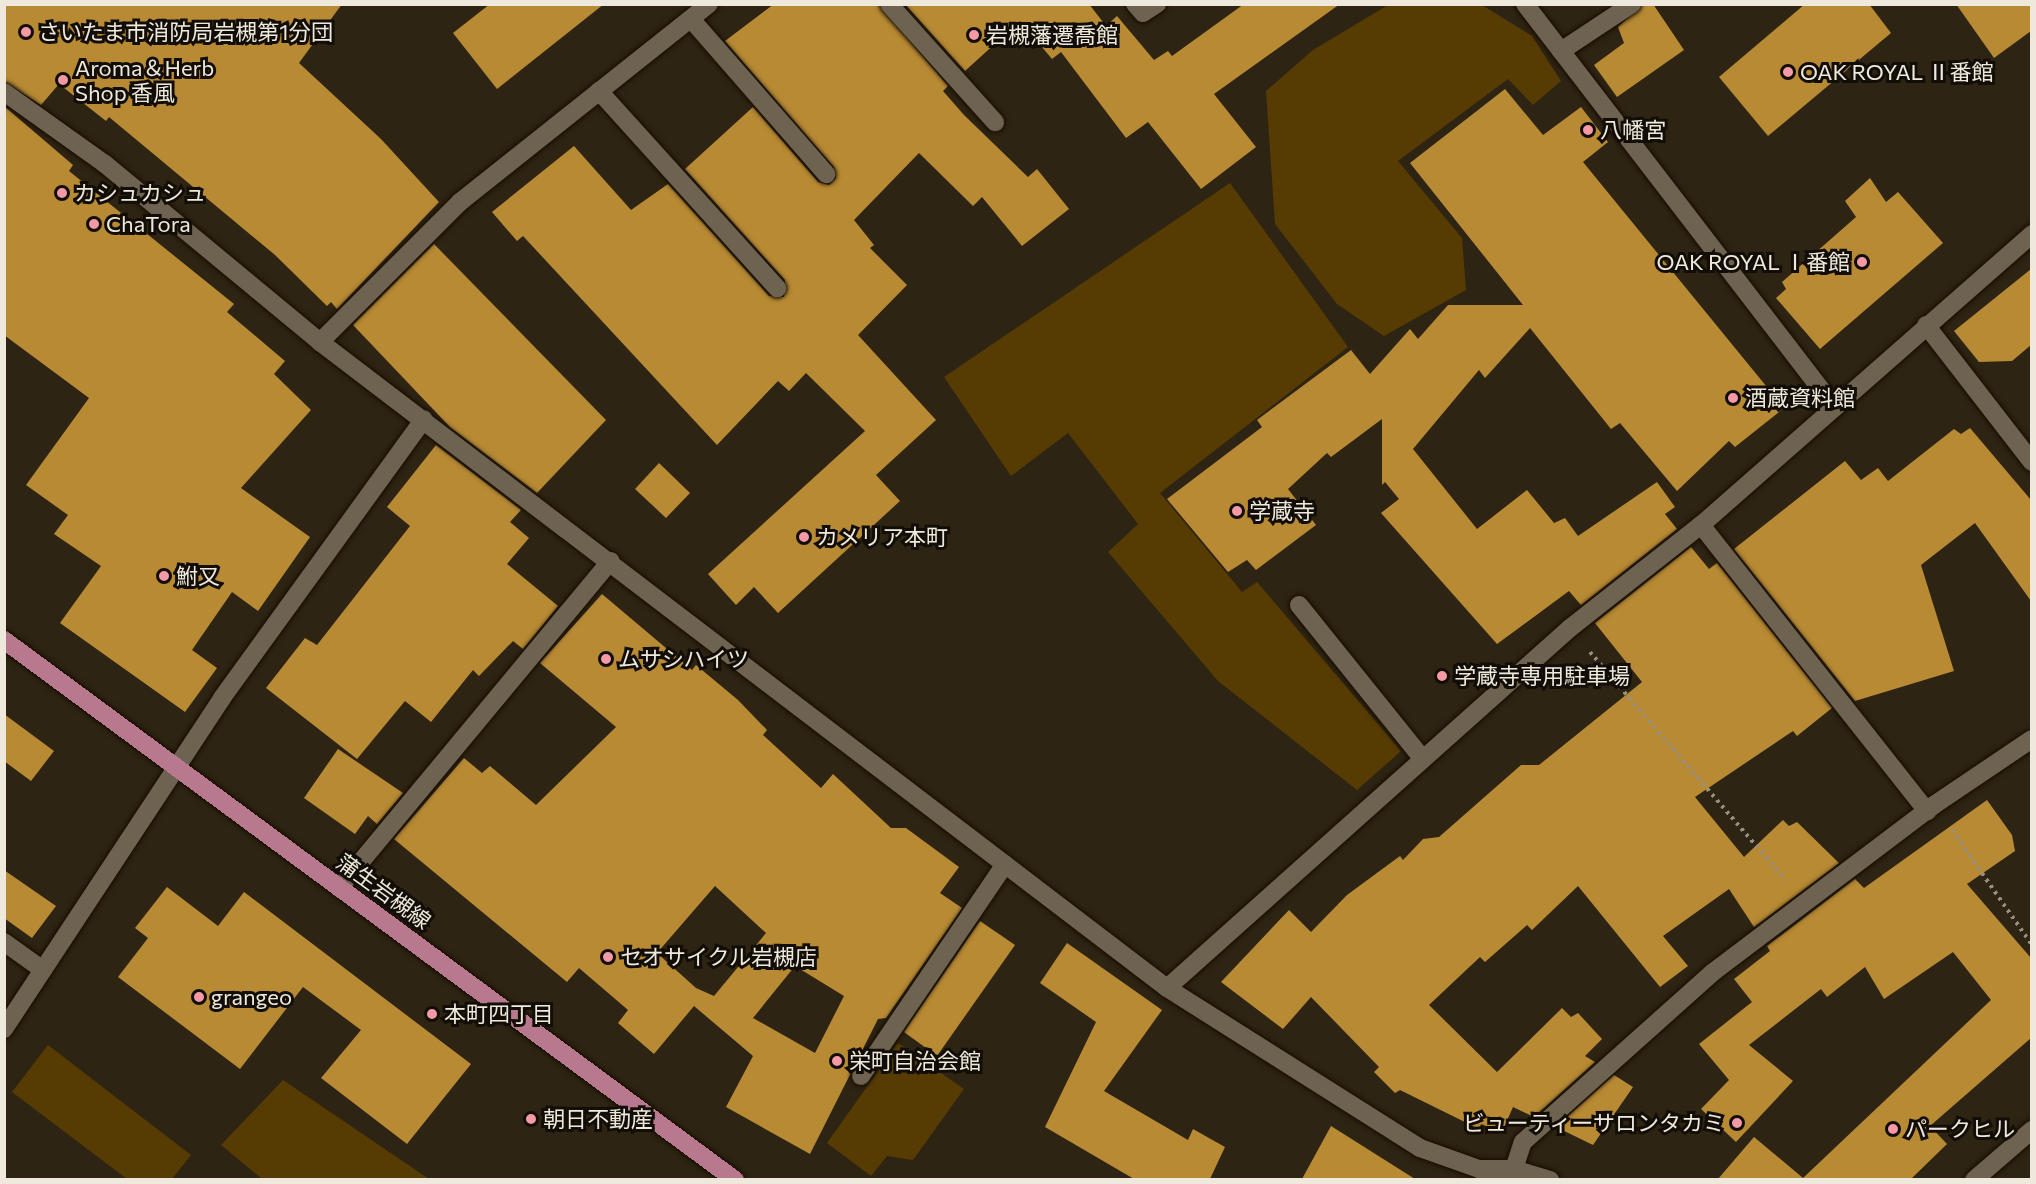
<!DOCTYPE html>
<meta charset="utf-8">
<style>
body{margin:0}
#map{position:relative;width:2036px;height:1184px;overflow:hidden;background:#2e2413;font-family:Commissioner,"Noto Sans JP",sans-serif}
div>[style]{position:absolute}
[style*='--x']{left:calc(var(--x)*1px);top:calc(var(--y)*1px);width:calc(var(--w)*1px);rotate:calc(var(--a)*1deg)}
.green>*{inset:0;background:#563c03}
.building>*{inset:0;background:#b88a34}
.path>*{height:4px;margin-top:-2px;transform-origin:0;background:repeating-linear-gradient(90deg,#978f81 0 3px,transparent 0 7.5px)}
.roads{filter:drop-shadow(0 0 2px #160d01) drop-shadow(0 0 2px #160d01)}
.minor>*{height:18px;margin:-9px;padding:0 9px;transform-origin:9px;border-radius:9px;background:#6e6350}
.major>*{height:18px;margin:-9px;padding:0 9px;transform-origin:9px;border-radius:9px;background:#b8798e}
.dots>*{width:16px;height:16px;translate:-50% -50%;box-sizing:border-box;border:3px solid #120e07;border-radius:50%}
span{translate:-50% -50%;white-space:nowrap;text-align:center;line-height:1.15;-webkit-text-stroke:6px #120e07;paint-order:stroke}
.poi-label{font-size:22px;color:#efe8dd}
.left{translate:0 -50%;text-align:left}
.right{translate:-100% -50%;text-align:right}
.street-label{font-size:22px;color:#efe8dd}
.frame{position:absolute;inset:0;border:6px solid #efe8dd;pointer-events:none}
</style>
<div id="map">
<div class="green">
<i style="clip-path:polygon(1388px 5px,1482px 5px,1532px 36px,1561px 81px,1533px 105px,1508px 79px,1398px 161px,1462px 238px,1466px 290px,1384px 336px,1337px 304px,1275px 224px,1266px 91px,1313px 50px)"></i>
<i style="clip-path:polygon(1230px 183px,1348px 347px,1160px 493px,1242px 592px,1257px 582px,1401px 751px,1357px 790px,1218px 681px,1108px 552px,1138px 524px,1068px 433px,1011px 476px,944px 377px)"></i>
<i style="clip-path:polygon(898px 1043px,964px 1089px,913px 1160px,887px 1156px,871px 1176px,827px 1143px)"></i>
<i style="clip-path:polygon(48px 1045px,191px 1155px,172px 1179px,127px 1179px,12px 1092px)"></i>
<i style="clip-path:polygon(283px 1080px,429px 1179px,262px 1179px,221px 1145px)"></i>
</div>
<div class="building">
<i style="clip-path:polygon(4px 4px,342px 4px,299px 63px,381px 139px,439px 202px,337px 309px,331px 302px,327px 306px,275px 255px,109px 117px,106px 121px,59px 84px,41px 105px,4px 81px)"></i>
<i style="clip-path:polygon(490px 4px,604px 4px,497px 89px,453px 33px)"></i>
<i style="clip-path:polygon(774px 4px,878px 4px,948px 86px,943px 91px,964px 115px,1028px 177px,1037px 169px,1069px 209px,1022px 246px,982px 197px,973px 206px,919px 153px,854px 220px,874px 245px,870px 248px,907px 285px,858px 335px,936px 420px,876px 475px,900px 501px,778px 613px,754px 587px,736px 605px,708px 574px,865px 431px,806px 373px,789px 391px,778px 381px,717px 445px,523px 236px,517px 241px,492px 212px,574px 146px,631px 210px,668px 184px,769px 296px,784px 297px,785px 280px,685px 169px,753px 107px,818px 182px,829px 185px,836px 178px,834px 167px,725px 41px)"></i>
<i style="clip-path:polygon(905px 4px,1089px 4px,1106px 26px,1117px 16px,1154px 60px,1168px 51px,1172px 56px,1244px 4px,1340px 4px,1214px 94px,1256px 147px,1201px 189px,1148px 122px,1126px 138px,1061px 52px,1052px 59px,1020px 21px,965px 71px)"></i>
<i style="clip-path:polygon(1643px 4px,1653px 4px,1684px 50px,1617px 97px,1594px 65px,1624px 43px,1618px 27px)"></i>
<i style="clip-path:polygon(1805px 4px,1869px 4px,1891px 33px,1768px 136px,1719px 77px)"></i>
<i style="clip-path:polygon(1956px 4px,2031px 4px,2031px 31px,1994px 58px)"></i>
<i style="clip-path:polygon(1505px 89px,1543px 135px,1581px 107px,1608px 142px,1583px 162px,1784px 408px,1735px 447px,1729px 441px,1677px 491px,1620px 423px,1611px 429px,1530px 328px,1485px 378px,1479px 370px,1413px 449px,1477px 529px,1527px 490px,1554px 523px,1565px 518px,1578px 536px,1657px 482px,1675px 507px,1665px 514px,1677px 529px,1581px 605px,1569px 591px,1497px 644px,1381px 513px,1399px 499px,1385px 482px,1382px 485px,1382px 419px,1331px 457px,1327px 453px,1288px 489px,1316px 525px,1256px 570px,1247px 560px,1228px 572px,1167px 499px,1262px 427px,1257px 420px,1351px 350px,1370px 374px,1410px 329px,1418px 339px,1448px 305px,1523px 305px,1410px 163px)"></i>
<i style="clip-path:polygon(4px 106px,73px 165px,69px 171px,234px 304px,227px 312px,285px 361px,274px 374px,311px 410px,241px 488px,310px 537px,258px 611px,232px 592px,192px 650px,217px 668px,185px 712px,60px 623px,101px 566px,54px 534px,68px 515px,26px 485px,89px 398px,4px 335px)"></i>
<i style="clip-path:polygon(1870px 178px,1886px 202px,1898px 192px,1943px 243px,1820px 349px,1776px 298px,1786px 289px,1782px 282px,1856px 217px,1845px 201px)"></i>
<i style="clip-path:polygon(434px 244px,606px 420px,537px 493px,450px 427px,353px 325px)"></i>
<i style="clip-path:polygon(2031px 269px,2031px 345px,2012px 361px,1979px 362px,1954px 331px)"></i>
<i style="clip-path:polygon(1970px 428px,2031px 500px,2031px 601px,1975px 523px,1921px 565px,1954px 671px,1855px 701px,1734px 549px,1845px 461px,1861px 480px,1878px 468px,1888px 481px,1954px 429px,1961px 434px)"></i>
<i style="clip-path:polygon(436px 445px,521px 510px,510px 522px,529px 538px,507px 564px,558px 606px,523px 649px,513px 641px,479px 676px,473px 670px,431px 722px,405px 701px,357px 759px,266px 688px,305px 638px,317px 645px,410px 526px,387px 507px)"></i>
<i style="clip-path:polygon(659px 463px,690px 493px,666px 518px,635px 489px)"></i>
<i style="clip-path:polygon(1691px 547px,1709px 569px,1717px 563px,1832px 708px,1797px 736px,1793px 731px,1695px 797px,1744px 857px,1783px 820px,1789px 826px,1797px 822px,1839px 863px,1754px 927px,1729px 889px,1663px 936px,1688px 966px,1660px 987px,1578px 886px,1532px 930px,1527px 925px,1485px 962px,1480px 957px,1429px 1005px,1497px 1072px,1562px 1008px,1571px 1017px,1578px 1013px,1602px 1039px,1585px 1056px,1595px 1062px,1534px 1117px,1513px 1107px,1502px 1132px,1481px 1124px,1479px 1129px,1400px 1090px,1395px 1093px,1374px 1072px,1379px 1067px,1311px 997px,1283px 1029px,1221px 982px,1289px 910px,1311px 932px,1347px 895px,1400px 856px,1403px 860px,1423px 839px,1439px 837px,1521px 765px,1539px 765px,1642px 682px,1595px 623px)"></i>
<i style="clip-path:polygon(evenodd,602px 594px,692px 670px,696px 665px,738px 700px,767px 730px,763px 735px,821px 788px,833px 774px,891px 828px,906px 828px,959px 867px,940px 893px,962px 908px,886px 1018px,878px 1019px,810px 1154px,726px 1107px,753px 1056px,694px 1006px,654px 1054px,618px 1023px,628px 1010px,579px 968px,567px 982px,394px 839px,464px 758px,482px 773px,490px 766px,536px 805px,616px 727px,540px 663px,602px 594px,715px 886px,766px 933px,714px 996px,696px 988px,657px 953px,715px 886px,602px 594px,795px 966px,844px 996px,815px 1053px,753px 1018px,795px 966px)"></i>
<i style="clip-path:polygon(4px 714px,54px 751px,31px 781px,4px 761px)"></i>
<i style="clip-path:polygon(338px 749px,403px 793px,377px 824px,368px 816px,355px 834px,304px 798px)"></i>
<i style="clip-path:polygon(1987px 800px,2012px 835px,2015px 851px,1967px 884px,2031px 958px,2031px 1038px,1930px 1126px,1947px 1144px,1911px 1179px,1718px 1179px,1754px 1137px,1803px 1178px,1991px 1000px,1953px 952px,1884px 999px,1865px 967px,1827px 997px,1821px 989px,1749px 1045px,1793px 1081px,1736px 1142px,1701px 1109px,1729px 1080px,1699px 1044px,1752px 1002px,1734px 979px,1770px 951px,1767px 946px,1855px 879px,1864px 888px)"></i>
<i style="clip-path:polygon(4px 870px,56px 906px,32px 938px,4px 918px)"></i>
<i style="clip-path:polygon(167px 887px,218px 926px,244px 892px,471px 1064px,407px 1144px,321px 1078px,361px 1030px,303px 987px,240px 1069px,118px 977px,148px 938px,135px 928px)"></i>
<i style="clip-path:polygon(980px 921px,1015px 945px,937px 1056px,904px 1032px)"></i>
<i style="clip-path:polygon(1067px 943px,1162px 1010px,1104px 1091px,1188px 1140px,1193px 1129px,1225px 1147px,1210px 1179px,1134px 1179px,1045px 1127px,1096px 1022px,1040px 983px)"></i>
<i style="clip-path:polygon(1614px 1075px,1633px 1087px,1593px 1145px,1556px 1127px)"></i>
<i style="clip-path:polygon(1331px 1126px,1415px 1179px,1302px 1179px)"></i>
</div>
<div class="path">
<i style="--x:1590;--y:652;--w:301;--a:49.4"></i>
<i style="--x:1952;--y:830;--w:140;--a:55.2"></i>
</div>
<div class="roads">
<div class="minor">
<i style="--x:889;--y:4;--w:159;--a:48.1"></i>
<i style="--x:1135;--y:4;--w:12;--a:48"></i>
<i style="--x:1143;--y:13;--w:17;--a:-33"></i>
<i style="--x:1525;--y:4;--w:506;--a:52.47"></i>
<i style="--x:691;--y:19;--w:206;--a:48.9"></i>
<i style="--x:1561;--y:51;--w:85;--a:-33.5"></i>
<i style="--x:599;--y:91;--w:266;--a:47.9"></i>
<i style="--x:4;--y:92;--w:124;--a:35.5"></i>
<i style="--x:105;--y:164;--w:279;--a:39.6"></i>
<i style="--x:320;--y:342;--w:1065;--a:37.33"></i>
<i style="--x:1167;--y:988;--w:299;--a:32.3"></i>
<i style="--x:1420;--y:1148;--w:63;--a:19.6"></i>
<i style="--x:1479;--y:1169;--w:35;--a:0"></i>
<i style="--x:1514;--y:1169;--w:38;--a:17"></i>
<i style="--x:1926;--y:325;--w:173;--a:52.3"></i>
<i style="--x:320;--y:342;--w:198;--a:-45"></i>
<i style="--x:460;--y:202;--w:318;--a:-38.5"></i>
<i style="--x:1701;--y:525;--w:365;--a:51.7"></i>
<i style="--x:1299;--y:605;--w:196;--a:51.2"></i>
<i style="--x:339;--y:888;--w:425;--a:-50.3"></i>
<i style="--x:4;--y:942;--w:48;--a:35.7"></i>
<i style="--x:1167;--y:988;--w:540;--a:-41.77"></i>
<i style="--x:1570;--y:628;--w:167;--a:-38.2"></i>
<i style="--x:1701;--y:525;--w:441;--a:-41.3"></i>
<i style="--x:4;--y:1029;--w:396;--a:-56.6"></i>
<i style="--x:222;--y:698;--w:344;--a:-54.1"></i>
<i style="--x:861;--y:1076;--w:256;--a:-55.8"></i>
<i style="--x:1514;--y:1169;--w:28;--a:-72"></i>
<i style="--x:1523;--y:1142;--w:254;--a:-41.8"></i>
<i style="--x:1712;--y:973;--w:278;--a:-37.1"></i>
<i style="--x:1934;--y:805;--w:118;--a:-34"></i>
<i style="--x:1974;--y:1180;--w:77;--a:-40.8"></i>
</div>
<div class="major">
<i style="--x:4;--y:640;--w:909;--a:36.45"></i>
</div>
</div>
<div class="dots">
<i style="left:26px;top:32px;background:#f49aa6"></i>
<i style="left:974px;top:35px;background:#f49aa6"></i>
<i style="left:1788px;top:72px;background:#f49aa6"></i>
<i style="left:63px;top:80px;background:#f49aa6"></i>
<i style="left:1588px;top:130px;background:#f49aa6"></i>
<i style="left:62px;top:193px;background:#f49aa6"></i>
<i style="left:94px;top:224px;background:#f49aa6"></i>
<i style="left:1862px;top:262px;background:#f49aa6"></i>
<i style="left:1733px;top:398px;background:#f49aa6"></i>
<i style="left:1237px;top:511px;background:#f49aa6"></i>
<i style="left:804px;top:537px;background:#f49aa6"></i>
<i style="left:164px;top:576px;background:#f49aa6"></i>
<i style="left:606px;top:659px;background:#f49aa6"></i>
<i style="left:1442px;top:676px;background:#f49aa6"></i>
<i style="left:608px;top:957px;background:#f49aa6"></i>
<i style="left:199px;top:997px;background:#f49aa6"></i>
<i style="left:432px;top:1014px;background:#f49aa6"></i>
<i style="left:837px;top:1061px;background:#f49aa6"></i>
<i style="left:531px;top:1119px;background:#f49aa6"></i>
<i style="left:1737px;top:1123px;background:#f49aa6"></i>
<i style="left:1893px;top:1129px;background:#f49aa6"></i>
</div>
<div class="poi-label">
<span class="left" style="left:38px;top:32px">さいたま市消防局岩槻第1分団</span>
<span class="left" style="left:986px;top:35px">岩槻藩遷喬館</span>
<span class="left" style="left:75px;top:80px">Aroma＆Herb<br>Shop 香風</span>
<span class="left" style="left:1800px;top:72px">OAK ROYAL Ⅱ番館</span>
<span class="left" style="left:1600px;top:130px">八幡宮</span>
<span class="left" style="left:74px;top:193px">カシュカシュ</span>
<span class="left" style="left:106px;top:224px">ChaTora</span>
<span class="right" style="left:1850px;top:262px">OAK ROYAL Ⅰ番館</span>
<span class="left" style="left:1745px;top:398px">酒蔵資料館</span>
<span class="left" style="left:1249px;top:511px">学蔵寺</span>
<span class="left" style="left:816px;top:537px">カメリア本町</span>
<span class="left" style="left:176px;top:576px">鮒又</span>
<span class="left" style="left:618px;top:659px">ムサシハイツ</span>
<span class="left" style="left:1454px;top:676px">学蔵寺専用駐車場</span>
<span class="left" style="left:620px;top:957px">セオサイクル岩槻店</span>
<span class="left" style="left:211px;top:997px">grangeo</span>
<span class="left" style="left:444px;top:1014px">本町四丁目</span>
<span class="left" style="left:849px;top:1061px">栄町自治会館</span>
<span class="left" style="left:543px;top:1119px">朝日不動産</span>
<span class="right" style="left:1725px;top:1123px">ビューティーサロンタカミ</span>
<span class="left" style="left:1905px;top:1129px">パークヒル</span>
</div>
<div class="street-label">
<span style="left:384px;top:891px;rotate:36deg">蒲生岩槻線</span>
</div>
<div class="frame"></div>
</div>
